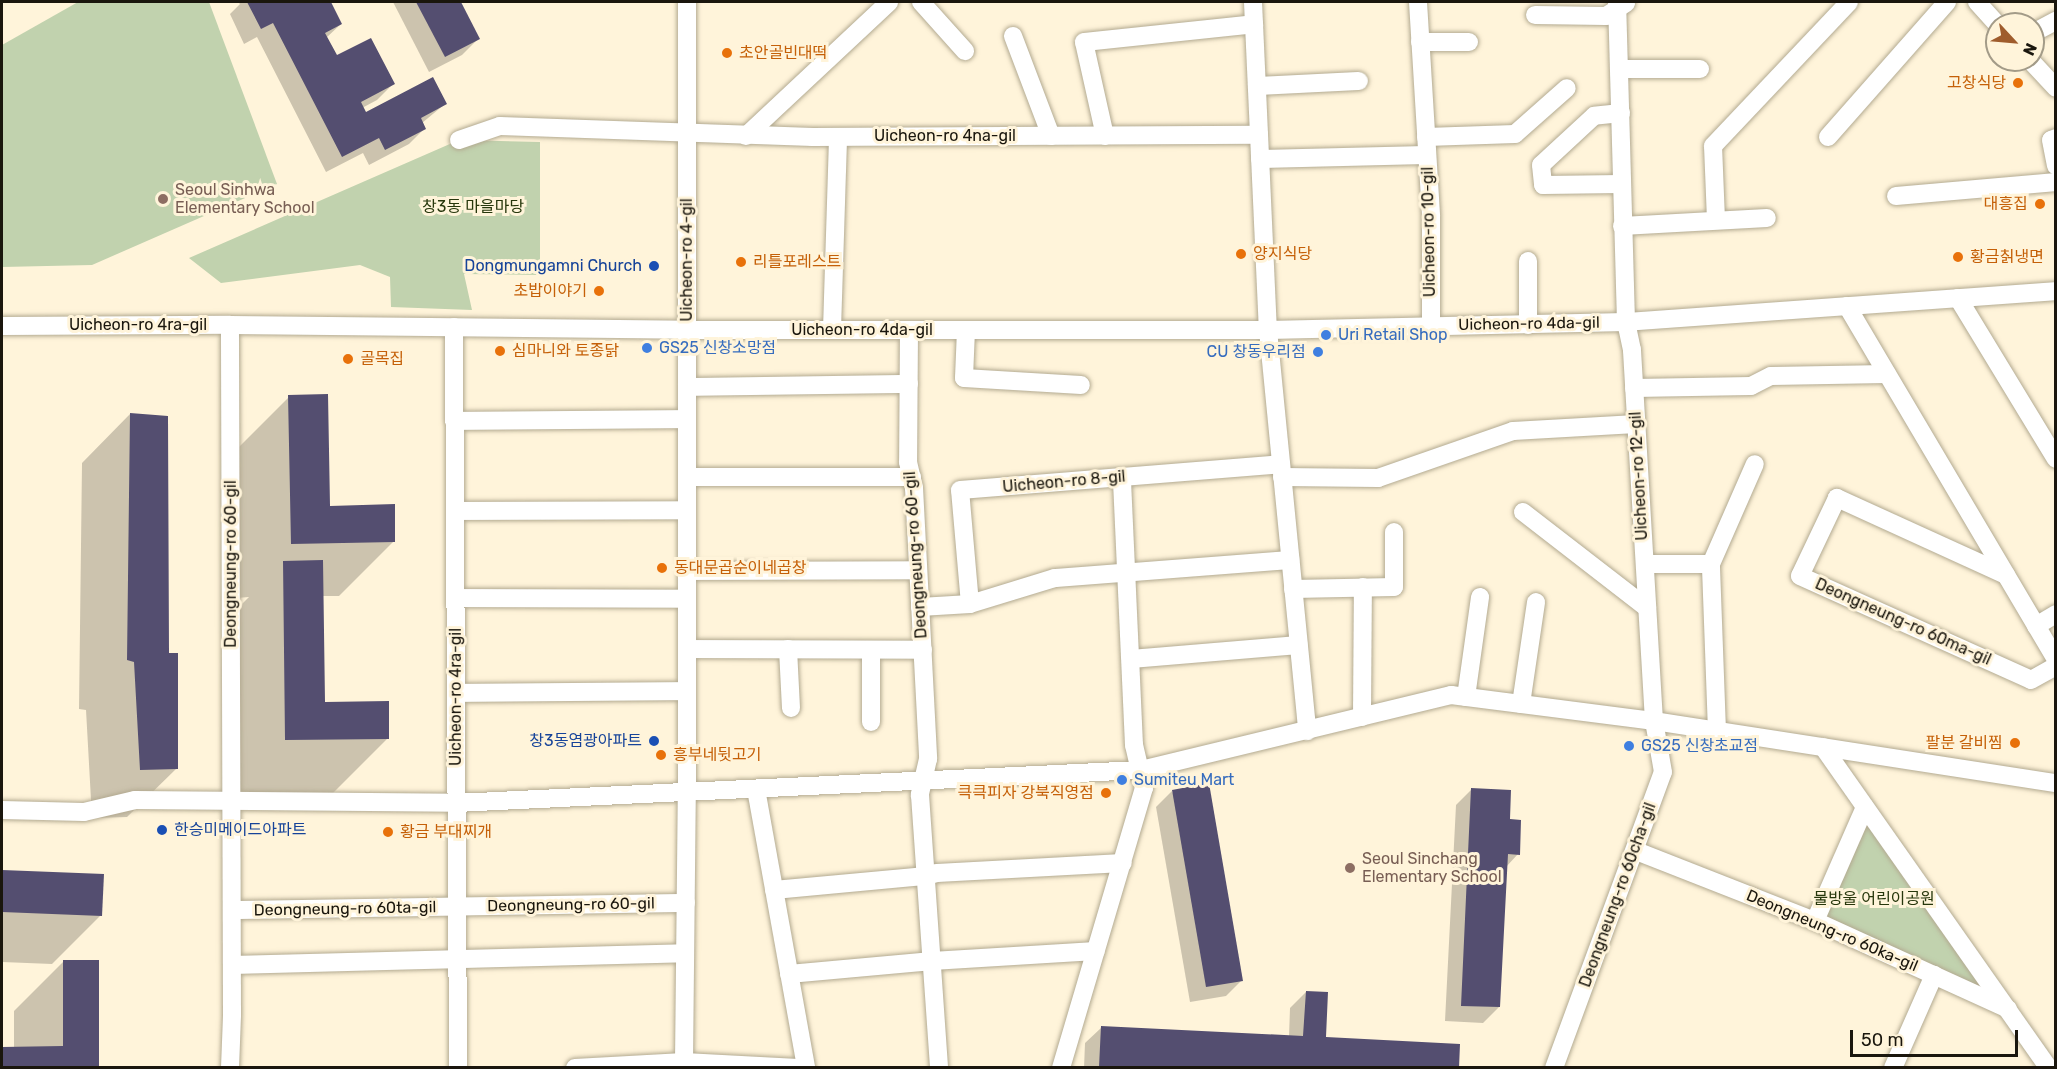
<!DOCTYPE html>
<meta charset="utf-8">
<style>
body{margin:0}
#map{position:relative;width:2057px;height:1069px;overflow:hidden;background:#fff4da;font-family:Rubik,"Noto Sans KR",sans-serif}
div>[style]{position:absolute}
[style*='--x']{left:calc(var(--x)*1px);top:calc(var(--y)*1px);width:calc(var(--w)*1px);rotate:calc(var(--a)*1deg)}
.green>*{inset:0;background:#c1d2ae}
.shadow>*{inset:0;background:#0003}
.building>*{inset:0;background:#544e70}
.roads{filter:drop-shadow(0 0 2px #b3aa91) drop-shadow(0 0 2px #b3aa91)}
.street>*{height:18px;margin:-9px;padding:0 9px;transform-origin:9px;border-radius:9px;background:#fff}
.dots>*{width:16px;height:16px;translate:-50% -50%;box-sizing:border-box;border:3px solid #fff4da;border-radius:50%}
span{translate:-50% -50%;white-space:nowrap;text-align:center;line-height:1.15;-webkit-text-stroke:6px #fff4da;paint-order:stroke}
.food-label{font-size:16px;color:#c56008}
.left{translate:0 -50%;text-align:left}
.right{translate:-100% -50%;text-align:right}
.street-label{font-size:16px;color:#1a160d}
.education-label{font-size:16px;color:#785e54}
.park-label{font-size:16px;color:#27370c}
.transit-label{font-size:16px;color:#164399}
.shop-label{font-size:16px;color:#366cbe}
.frame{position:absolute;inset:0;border:3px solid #1a160d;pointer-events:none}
.north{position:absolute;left:1985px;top:12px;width:60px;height:60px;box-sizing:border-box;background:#fff4da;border:2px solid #a39b88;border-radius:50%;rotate:116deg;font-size:16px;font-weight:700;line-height:24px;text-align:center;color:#1a160d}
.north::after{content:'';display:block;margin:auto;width:21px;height:27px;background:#9f5c2c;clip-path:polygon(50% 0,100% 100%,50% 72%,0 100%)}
.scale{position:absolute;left:1850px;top:1030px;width:168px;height:27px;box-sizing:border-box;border:3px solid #1a160d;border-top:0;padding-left:8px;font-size:18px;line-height:21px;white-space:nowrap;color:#1a160d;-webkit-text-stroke:4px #fff4da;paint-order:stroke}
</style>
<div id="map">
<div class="green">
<i style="clip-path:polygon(78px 2px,209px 2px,277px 184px,92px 265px,2px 267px,2px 45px)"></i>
<i style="clip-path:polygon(459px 140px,540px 142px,540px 275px,464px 274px,472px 310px,391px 307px,390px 277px,360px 265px,221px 283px,189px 258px)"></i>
<i style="clip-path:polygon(1865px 813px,1998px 1001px,1819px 919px)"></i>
</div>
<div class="shadow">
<i style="clip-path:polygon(238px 2px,329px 2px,341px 24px,326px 38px,336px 57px,393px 84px,377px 100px,362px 108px,365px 114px,445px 104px,422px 123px,425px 128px,409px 144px,369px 165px,363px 153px,326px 172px,257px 37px,244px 44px,230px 14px,240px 4px)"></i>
<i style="clip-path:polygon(393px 2px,459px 2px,478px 39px,462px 55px,429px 72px)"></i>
<i style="clip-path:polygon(289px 397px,328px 507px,394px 541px,339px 596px,322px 596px,323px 703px,388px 738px,333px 793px,231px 794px,229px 617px,249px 597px,237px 598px,234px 452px)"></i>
<i style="clip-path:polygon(130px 414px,167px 655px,176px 769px,127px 817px,92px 818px,86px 710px,79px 709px,82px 463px)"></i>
<i style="clip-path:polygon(1472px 789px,1508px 821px,1518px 854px,1506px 867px,1499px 1007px,1483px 1023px,1445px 1021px,1456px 805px)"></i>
<i style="clip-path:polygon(1172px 791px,1242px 980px,1226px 996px,1190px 1002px,1156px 807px)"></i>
<i style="clip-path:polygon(2px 872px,102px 876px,101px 915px,52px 964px,2px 962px)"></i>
<i style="clip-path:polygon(63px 962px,97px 1068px,2px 1068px,2px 1049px,14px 1049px,14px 1011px)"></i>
<i style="clip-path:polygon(1306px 992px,1324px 1038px,1458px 1068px,1084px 1068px,1085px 1043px,1101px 1028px,1289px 1037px,1290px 1008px)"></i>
</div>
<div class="building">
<i style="clip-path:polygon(247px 2px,331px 2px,342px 24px,325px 33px,337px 55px,371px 38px,395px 84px,361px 102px,366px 112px,433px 77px,447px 104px,421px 118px,426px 129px,385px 150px,379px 138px,342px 157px,273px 23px,261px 29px)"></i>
<i style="clip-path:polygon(416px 2px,461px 2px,480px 39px,445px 57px)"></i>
<i style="clip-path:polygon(328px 394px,330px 506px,395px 504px,395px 542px,291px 544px,288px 395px)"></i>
<i style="clip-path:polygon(130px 413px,168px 416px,169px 653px,178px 653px,178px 769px,140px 770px,134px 662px,127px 660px)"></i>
<i style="clip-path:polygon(323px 560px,325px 702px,389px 701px,389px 739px,285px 740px,283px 561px)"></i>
<i style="clip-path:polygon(1209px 783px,1243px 981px,1206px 987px,1172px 790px)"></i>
<i style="clip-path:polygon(1471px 788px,1511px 790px,1510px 819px,1521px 820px,1520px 855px,1508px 854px,1500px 1007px,1461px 1006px)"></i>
<i style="clip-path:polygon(2px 870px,104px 874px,102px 916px,2px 912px)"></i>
<i style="clip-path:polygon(63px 960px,99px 960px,99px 1068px,2px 1068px,2px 1047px,63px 1046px)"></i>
<i style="clip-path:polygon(1306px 991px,1328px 992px,1326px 1037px,1460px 1044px,1459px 1068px,1099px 1067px,1101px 1026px,1303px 1036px)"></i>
</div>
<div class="roads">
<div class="street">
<i style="--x:921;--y:2;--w:66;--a:48.1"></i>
<i style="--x:1253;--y:2;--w:328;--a:87.4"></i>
<i style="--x:1268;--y:330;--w:403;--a:84.4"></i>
<i style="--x:1418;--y:2;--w:215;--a:86.5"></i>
<i style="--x:1431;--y:217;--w:110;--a:90"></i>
<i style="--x:1977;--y:2;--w:30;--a:48"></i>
<i style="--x:1535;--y:15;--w:71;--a:0.8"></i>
<i style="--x:1606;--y:16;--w:24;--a:-33"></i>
<i style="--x:2033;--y:33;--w:26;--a:-28"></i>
<i style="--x:1013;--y:36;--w:107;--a:69.2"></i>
<i style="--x:1420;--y:42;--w:49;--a:0"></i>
<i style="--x:2030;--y:60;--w:38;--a:47"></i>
<i style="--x:1620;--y:69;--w:80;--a:0"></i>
<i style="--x:1257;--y:86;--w:102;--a:-2.8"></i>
<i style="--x:1621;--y:113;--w:27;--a:174"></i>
<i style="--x:1594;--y:116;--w:72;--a:137.2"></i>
<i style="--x:1541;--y:165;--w:20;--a:84"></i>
<i style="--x:1543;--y:185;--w:78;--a:-0.7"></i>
<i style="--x:746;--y:136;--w:196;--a:-43.1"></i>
<i style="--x:1105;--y:136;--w:96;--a:-102.6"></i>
<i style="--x:1084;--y:42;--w:171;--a:-6"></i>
<i style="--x:1426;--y:137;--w:89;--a:-1.9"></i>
<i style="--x:1515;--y:134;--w:69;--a:-41.5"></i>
<i style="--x:1828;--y:137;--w:180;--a:-48.6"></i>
<i style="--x:2056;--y:138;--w:5;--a:158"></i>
<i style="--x:2051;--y:140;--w:26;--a:79"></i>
<i style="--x:459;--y:140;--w:43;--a:-18.9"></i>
<i style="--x:500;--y:126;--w:313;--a:2"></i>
<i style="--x:813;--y:137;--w:446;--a:-0.3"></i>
<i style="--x:1260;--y:159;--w:167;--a:-1.4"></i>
<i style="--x:1896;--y:196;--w:161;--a:-5"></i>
<i style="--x:1716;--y:220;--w:74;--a:-92.3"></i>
<i style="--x:1713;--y:146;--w:198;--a:-46.6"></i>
<i style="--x:1622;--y:226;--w:145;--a:-3.2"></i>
<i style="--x:1528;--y:261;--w:64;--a:90"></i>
<i style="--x:1958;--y:298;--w:188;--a:58.7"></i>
<i style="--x:1847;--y:306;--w:410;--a:59.4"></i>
<i style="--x:2;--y:326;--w:228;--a:-0.3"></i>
<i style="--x:230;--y:325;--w:457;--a:0.6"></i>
<i style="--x:687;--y:330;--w:581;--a:0"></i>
<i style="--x:1268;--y:330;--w:358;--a:-1.3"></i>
<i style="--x:1626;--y:322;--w:431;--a:-4.1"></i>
<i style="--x:454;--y:327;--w:741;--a:89.69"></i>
<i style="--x:832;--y:330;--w:193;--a:-88.2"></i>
<i style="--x:909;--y:330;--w:132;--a:90.4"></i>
<i style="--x:908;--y:462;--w:27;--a:77"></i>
<i style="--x:914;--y:488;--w:271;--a:87"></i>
<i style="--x:928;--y:759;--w:37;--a:103"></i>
<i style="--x:920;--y:795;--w:274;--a:86"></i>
<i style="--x:966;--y:330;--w:48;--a:92.4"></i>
<i style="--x:964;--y:378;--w:117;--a:3.4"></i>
<i style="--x:687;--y:387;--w:222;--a:-0.8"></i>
<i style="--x:1634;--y:388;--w:117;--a:-1"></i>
<i style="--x:1751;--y:386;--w:22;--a:-27"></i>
<i style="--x:1771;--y:376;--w:116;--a:-1"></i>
<i style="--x:454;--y:421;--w:233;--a:-0.5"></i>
<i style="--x:687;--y:477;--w:225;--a:0"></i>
<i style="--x:1282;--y:477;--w:96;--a:0.6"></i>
<i style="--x:1378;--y:478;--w:143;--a:-19.2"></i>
<i style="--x:1513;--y:431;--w:123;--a:-3.3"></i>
<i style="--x:455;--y:511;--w:232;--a:-0.2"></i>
<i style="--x:1523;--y:512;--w:157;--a:37.7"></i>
<i style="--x:1645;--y:564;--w:66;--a:0"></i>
<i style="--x:687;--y:571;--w:231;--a:-0.2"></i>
<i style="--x:2006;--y:575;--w:186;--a:-155.5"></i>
<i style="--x:1837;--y:498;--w:86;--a:115.4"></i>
<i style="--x:1800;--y:576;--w:253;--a:24.2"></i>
<i style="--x:2031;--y:680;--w:29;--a:-29"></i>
<i style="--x:1293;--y:589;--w:101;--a:-1.1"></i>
<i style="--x:1394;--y:587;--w:55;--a:-90"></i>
<i style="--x:455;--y:598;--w:232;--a:0.2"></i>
<i style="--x:970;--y:604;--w:114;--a:-95"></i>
<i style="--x:960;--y:490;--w:322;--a:-4.6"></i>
<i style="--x:920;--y:607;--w:50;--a:-3.4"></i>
<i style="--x:970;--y:604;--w:89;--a:-17"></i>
<i style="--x:1055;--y:578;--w:236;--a:-4.4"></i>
<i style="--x:2036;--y:626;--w:23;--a:-31"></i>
<i style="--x:687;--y:649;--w:236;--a:0.2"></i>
<i style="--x:788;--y:649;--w:59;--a:87.1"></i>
<i style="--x:871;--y:650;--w:72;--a:90"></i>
<i style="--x:1131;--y:659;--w:168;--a:-4.8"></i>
<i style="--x:456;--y:693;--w:231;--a:-0.5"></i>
<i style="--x:1466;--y:697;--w:101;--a:-82"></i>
<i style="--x:1521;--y:704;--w:103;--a:-81.6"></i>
<i style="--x:1362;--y:717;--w:130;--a:-89.6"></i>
<i style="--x:1717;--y:731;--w:167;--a:-92.1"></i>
<i style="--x:1711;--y:564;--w:109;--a:-66.3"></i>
<i style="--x:1823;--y:747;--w:393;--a:54.9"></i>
<i style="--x:756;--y:789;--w:283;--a:79.8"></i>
<i style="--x:2;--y:810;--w:82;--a:1.4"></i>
<i style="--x:84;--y:812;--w:52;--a:-13.2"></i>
<i style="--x:135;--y:800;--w:321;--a:0.5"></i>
<i style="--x:456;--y:803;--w:686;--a:-2.76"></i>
<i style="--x:1141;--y:770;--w:319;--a:-13.6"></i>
<i style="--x:1451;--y:695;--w:205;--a:7.3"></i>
<i style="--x:1654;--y:721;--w:407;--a:8.8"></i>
<i style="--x:1636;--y:851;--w:192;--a:21.4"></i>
<i style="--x:1815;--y:921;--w:212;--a:24.5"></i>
<i style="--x:774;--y:890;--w:153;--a:-5.3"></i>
<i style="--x:926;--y:876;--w:11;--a:-15"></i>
<i style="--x:937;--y:873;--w:186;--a:-3.1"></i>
<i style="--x:232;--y:910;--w:454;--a:-0.9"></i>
<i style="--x:1815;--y:921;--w:124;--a:-66.3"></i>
<i style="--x:232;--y:965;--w:453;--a:-1.5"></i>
<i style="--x:789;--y:974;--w:144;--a:-5.2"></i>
<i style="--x:932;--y:961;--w:164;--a:-3.5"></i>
<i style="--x:684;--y:1062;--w:270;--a:-89.4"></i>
<i style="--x:687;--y:792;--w:790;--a:-90"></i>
<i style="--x:230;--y:1068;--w:53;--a:-87.8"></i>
<i style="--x:232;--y:1015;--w:690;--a:-90.17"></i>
<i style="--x:575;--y:1068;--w:109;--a:-3.2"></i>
<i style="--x:684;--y:1062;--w:114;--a:3"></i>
<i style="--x:1061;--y:1068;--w:292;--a:-73.5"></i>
<i style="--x:1144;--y:788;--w:44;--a:-103.1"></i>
<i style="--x:1134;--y:745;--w:268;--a:-92.6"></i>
<i style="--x:1554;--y:1068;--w:315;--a:-69.8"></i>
<i style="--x:1663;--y:772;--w:52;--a:-100"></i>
<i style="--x:1654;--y:721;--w:372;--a:-93.4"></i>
<i style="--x:1632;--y:350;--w:29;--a:-102"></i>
<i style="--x:1626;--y:322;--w:320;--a:-91.6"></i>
<i style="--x:1893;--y:1068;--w:102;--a:-66.2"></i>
</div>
</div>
<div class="dots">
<i style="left:727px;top:53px;background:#e8710a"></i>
<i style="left:2018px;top:83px;background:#e8710a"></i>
<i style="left:163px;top:199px;background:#8d6e63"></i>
<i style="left:2040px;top:204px;background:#e8710a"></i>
<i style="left:1241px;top:254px;background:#e8710a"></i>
<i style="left:1958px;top:257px;background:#e8710a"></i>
<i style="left:741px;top:262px;background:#e8710a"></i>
<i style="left:654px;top:266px;background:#1a4fb4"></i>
<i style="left:599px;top:291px;background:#e8710a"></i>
<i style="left:1326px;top:335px;background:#3f7fe0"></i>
<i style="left:647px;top:348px;background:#3f7fe0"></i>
<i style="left:500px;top:351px;background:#e8710a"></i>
<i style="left:1318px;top:352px;background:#3f7fe0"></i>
<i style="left:348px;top:359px;background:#e8710a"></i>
<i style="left:662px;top:568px;background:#e8710a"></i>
<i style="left:654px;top:741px;background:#1a4fb4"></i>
<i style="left:2015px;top:743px;background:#e8710a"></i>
<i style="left:1629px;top:746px;background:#3f7fe0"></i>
<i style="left:661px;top:755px;background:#e8710a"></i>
<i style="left:1122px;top:780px;background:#3f7fe0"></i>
<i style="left:1106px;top:793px;background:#e8710a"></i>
<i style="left:162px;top:830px;background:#1a4fb4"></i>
<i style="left:388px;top:832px;background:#e8710a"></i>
<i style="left:1350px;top:868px;background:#8d6e63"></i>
</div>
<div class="food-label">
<span class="left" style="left:739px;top:53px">초안골빈대떡</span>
<span class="right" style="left:2006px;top:83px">고창식당</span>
<span class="right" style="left:2028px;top:204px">대흥집</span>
<span class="left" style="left:1253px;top:254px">양지식당</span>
<span class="left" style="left:1970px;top:257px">황금칡냉면</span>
<span class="left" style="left:753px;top:262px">리틀포레스트</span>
<span class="right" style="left:587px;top:291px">초밥이야기</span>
<span class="left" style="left:512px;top:351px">심마니와 토종닭</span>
<span class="left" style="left:360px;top:359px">골목집</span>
<span class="left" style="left:674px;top:568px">동대문곱순이네곱창</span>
<span class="right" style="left:2003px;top:743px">팔분 갈비찜</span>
<span class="left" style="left:673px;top:755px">흥부네뒷고기</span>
<span class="right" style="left:1094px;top:793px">큭큭피자 강북직영점</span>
<span class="left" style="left:400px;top:832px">황금 부대찌개</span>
</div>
<div class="street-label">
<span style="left:945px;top:136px">Uicheon-ro 4na-gil</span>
<span style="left:1429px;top:232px;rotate:-91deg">Uicheon-ro 10-gil</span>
<span style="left:687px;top:260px;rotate:-90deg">Uicheon-ro 4-gil</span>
<span style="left:1529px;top:324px;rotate:-1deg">Uicheon-ro 4da-gil</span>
<span style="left:138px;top:325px">Uicheon-ro 4ra-gil</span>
<span style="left:862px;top:330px">Uicheon-ro 4da-gil</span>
<span style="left:1639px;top:476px;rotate:-93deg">Uicheon-ro 12-gil</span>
<span style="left:1064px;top:482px;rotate:-5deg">Uicheon-ro 8-gil</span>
<span style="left:916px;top:555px;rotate:-94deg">Deongneung-ro 60-gil</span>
<span style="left:231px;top:564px;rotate:-90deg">Deongneung-ro 60-gil</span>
<span style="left:1903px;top:622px;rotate:24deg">Deongneung-ro 60ma-gil</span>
<span style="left:456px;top:697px;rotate:-90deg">Uicheon-ro 4ra-gil</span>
<span style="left:1618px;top:895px;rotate:-70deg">Deongneung-ro 60cha-gil</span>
<span style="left:571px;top:905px;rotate:-1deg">Deongneung-ro 60-gil</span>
<span style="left:345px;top:909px;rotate:-1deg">Deongneung-ro 60ta-gil</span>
<span style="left:1832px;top:931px;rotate:23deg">Deongneung-ro 60ka-gil</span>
</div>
<div class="education-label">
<span class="left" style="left:175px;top:199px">Seoul Sinhwa<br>Elementary School</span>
<span class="left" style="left:1362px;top:868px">Seoul Sinchang<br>Elementary School</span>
</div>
<div class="park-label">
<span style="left:473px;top:207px">창3동 마을마당</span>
<span style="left:1874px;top:899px">물방울 어린이공원</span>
</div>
<div class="transit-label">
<span class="right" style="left:642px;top:266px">Dongmungamni Church</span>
<span class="right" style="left:642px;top:741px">창3동염광아파트</span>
<span class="left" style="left:174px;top:830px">한승미메이드아파트</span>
</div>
<div class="shop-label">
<span class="left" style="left:1338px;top:335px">Uri Retail Shop</span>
<span class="left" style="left:659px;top:348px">GS25 신창소망점</span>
<span class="right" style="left:1306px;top:352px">CU 창동우리점</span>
<span class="left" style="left:1641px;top:746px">GS25 신창초교점</span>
<span class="left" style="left:1134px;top:780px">Sumiteu Mart</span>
</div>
<div class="frame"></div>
<div class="north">N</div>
<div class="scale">50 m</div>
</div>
